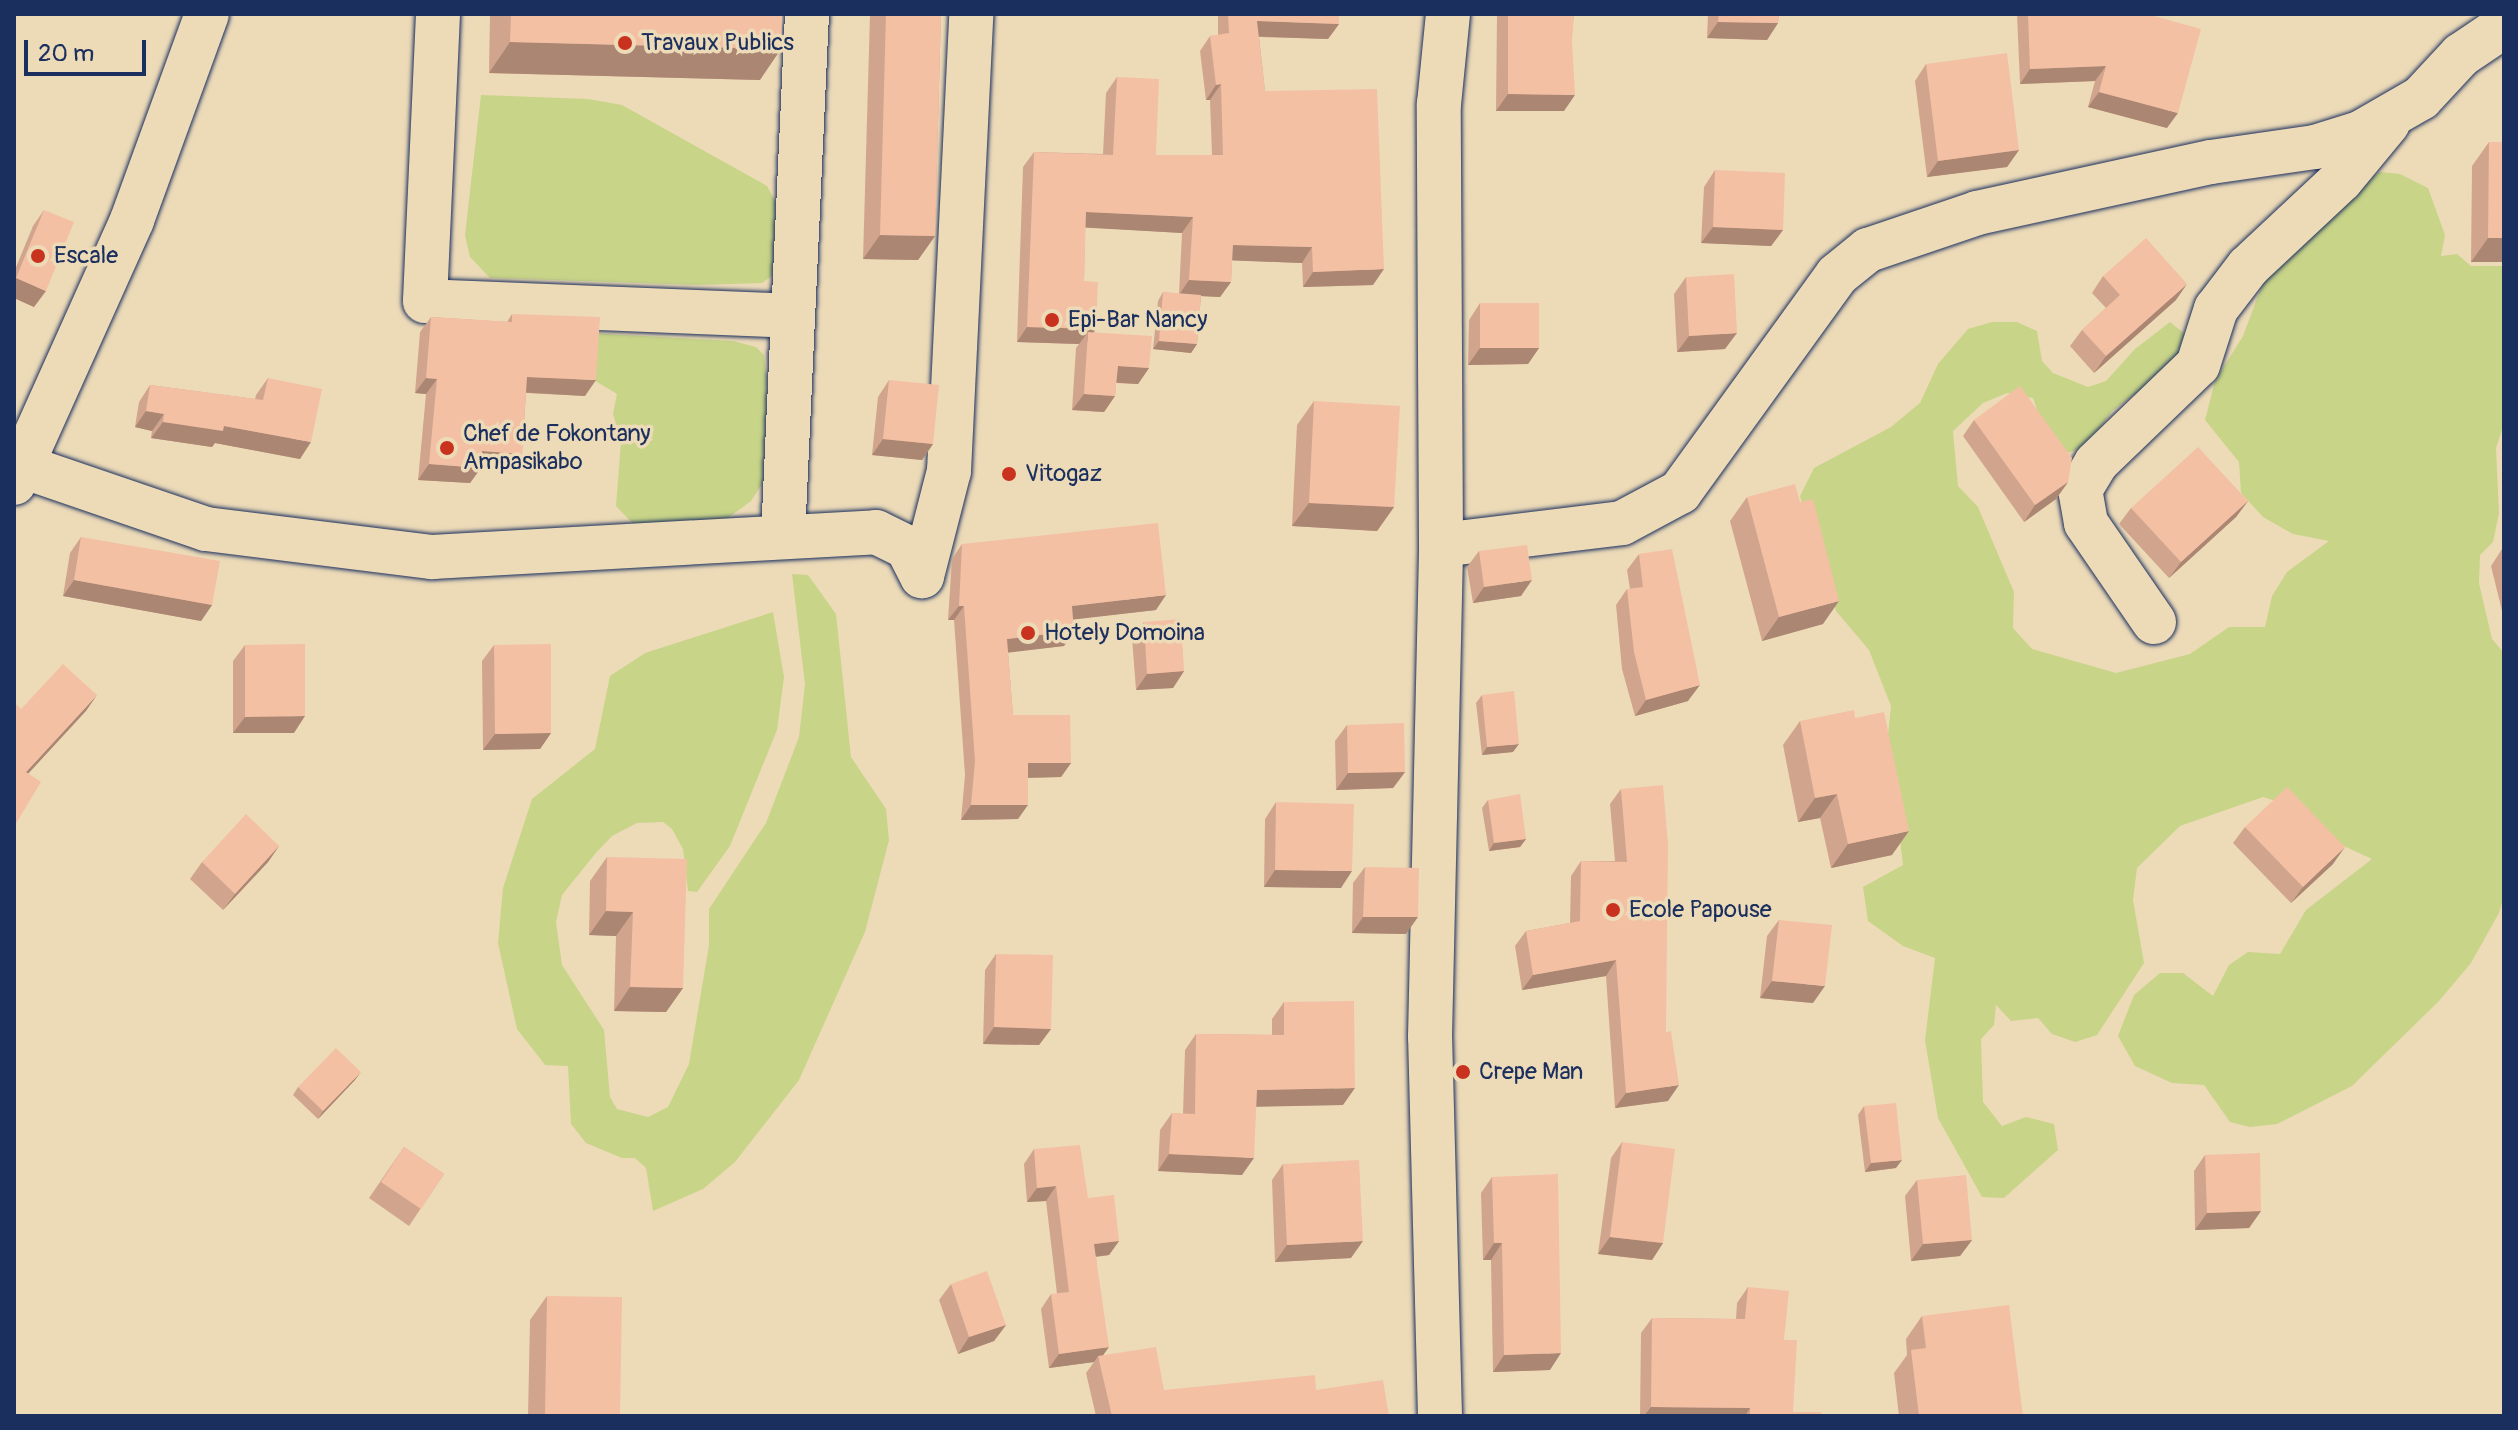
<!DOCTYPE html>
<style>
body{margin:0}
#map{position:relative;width:2518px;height:1430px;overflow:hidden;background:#eddbb8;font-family:Pangolin,sans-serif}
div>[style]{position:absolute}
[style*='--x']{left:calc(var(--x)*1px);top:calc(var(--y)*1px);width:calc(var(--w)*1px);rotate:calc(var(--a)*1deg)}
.green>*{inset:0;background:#c8d488}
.roads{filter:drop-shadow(0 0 2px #1b2f5e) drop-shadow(0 0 2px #1b2f5e)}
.minor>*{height:44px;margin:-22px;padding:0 22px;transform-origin:22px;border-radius:22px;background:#eddbb8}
.major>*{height:44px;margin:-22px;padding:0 22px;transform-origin:22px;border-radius:22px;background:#eddbb8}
.wall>*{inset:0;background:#d1a58d}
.shaded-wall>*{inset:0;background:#aa8673}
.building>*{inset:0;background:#f3c0a4}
.dots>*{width:22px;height:22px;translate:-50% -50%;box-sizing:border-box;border:4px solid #eddbb8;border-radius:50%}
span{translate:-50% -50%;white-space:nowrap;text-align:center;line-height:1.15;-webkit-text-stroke:7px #eddbb8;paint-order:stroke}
.poi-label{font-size:24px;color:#1b2f5e}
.left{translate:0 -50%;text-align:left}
.frame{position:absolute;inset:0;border:16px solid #1b2f5e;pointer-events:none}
.scale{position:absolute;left:24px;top:40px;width:122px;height:36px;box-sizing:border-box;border:4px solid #1b2f5e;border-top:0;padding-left:10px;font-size:24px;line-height:28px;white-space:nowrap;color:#1b2f5e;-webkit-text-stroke:6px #eddbb8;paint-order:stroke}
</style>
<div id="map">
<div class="green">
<i style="clip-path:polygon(481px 95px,588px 99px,622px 105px,767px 186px,779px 208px,772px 276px,762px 283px,697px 285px,490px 278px,470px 257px,465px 235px)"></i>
<i style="clip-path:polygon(2380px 172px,2400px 174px,2428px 188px,2445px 235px,2441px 256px,2457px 254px,2471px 266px,2504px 266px,2504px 423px,2496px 448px,2499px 513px,2493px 542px,2480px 555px,2479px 583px,2492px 639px,2504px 653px,2504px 896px,2499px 913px,2471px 963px,2439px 1001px,2352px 1086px,2277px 1124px,2250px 1127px,2230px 1122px,2204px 1085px,2172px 1083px,2135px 1066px,2118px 1036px,2134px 995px,2160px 973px,2183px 973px,2213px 996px,2229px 965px,2248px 952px,2280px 954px,2306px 910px,2372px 859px,2322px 836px,2298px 808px,2263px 797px,2180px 826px,2137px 868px,2133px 900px,2144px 963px,2097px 1035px,2075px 1042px,2052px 1034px,2038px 1018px,2011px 1021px,1996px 1005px,1994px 1025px,1981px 1039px,1983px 1102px,2002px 1126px,2026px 1117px,2054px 1124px,2058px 1150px,2004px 1198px,1982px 1197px,1938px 1118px,1925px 1040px,1935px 958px,1903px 946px,1868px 921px,1863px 887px,1903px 865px,1888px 735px,1891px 706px,1869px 650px,1836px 611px,1800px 496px,1814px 468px,1891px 427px,1920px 403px,1938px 364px,1968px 329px,1992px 322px,2017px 322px,2037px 331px,2042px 361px,2053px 373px,2088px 387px,2106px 381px,2135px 349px,2170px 322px,2185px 334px,2184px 358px,2112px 411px,2086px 447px,2067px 453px,2048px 441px,2033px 398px,2007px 393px,1983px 403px,1953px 431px,1958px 486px,1978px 507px,2014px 592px,2013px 628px,2032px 649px,2116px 673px,2190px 654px,2229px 627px,2265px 627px,2272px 596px,2287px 572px,2329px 541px,2293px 534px,2263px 517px,2241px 493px,2239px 462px,2205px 420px,2215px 381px,2243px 336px,2264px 280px,2360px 185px)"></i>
<i style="clip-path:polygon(589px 333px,733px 341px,756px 347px,764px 355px,767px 382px,764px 481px,751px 501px,728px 518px,693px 525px,635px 526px,616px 506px,621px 442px,613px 414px,617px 394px,587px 376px)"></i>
<i style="clip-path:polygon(792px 574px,808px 575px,836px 614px,851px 757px,886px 809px,889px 840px,865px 932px,799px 1080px,735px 1162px,703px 1189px,653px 1211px,646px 1168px,635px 1158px,622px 1158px,586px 1143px,571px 1124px,568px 1066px,545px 1065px,517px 1029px,498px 943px,503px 888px,532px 799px,595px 749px,610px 676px,645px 653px,773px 612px,784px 677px,777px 730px,730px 846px,697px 892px,688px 891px,683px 849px,672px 829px,663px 822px,637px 823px,612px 836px,595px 854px,562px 895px,556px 922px,562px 965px,604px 1030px,610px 1097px,617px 1109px,648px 1117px,668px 1107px,689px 1064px,709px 945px,709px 909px,766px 823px,799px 737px,805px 684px)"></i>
</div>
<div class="roads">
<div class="minor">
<i style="--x:438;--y:14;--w:287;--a:92.6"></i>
<i style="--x:425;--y:301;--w:368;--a:2.3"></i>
<i style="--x:22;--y:466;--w:194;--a:18.9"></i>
<i style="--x:206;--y:529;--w:228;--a:7.1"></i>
<i style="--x:432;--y:557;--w:445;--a:-3.2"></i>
<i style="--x:876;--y:532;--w:34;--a:26"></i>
<i style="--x:907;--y:547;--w:33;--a:63"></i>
<i style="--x:783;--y:536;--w:523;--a:-87.37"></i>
<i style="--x:1441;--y:545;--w:182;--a:-6.9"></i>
<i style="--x:1622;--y:523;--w:66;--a:-28.1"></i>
<i style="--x:1680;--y:492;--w:268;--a:-54.1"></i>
<i style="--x:1837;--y:275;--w:40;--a:-39"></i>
<i style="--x:1868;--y:250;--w:115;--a:-18.7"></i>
<i style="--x:1977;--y:213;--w:239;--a:-12.3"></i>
<i style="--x:2211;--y:162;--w:105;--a:-8.2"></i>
<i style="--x:2315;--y:147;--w:47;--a:-17.3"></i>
<i style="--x:2360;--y:133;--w:70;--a:-29.8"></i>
<i style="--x:2421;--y:98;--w:59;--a:-47.1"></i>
<i style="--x:2461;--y:55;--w:52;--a:-34"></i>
<i style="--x:922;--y:576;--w:108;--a:-75.6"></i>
<i style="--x:949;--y:471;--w:458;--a:-87.2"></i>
<i style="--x:2154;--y:622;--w:120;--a:-124.5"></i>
<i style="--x:2086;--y:523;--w:34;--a:-100"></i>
<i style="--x:2080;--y:490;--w:31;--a:-59"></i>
<i style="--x:2096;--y:463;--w:141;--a:-43.9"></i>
<i style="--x:2198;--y:365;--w:59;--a:-72.2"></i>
<i style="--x:2216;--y:309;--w:53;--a:-52.7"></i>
<i style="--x:2248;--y:267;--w:127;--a:-43.1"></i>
<i style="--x:2341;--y:180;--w:74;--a:-50.5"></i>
<i style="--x:1440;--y:1416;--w:379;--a:-91.5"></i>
<i style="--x:1430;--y:1037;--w:492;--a:-88.7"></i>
<i style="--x:1441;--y:545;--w:441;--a:-90.3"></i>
<i style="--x:1439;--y:104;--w:90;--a:-84.3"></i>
</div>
<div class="major">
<i style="--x:14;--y:483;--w:288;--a:-65.8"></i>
<i style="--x:132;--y:220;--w:219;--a:-70"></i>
</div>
</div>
<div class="wall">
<i style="clip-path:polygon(490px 14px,782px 14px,760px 80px,489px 73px)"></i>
<i style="clip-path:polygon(870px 14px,941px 14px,935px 236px,918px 260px,863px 259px)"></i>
<i style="clip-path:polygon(1218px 14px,1339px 14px,1339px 24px,1328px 39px,1259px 37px,1265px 91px,1373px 285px,1303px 287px,1302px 263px,1232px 260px,1231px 282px,1220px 297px,1201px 296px,1197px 344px,1191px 353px,1153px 349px,1158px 301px,1163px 292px,1179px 294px,1182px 233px,1085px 227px,1084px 281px,1094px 332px,1149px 368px,1138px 384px,1116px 383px,1115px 396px,1104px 412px,1072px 410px,1076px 348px,1079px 344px,1017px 342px,1023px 167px,1034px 152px,1103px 154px,1106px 93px,1117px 77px,1156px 155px,1212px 155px,1210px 100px,1206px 100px,1200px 51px,1210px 36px,1218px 35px)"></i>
<i style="clip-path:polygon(1497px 14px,1574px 14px,1564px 111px,1496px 111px)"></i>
<i style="clip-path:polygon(1708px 14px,1779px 14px,1778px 23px,1767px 40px,1707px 38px)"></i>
<i style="clip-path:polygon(2017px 14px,2147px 14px,2167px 128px,2088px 107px,2095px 81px,2020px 84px)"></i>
<i style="clip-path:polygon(1926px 64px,2019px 150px,2007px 167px,1927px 177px,1915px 81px)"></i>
<i style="clip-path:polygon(2489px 142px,2504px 262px,2471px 262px,2472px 166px)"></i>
<i style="clip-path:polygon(1715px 170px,1783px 230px,1771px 246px,1701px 243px,1704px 187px)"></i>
<i style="clip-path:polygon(44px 210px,34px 307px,14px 298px,14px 272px,33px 226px)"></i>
<i style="clip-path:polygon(2103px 276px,2176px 300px,2094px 373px,2070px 346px,2082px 330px,2106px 308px,2092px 293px)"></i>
<i style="clip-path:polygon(1686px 277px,1725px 349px,1677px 352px,1674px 294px)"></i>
<i style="clip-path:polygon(1480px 303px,1539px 348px,1528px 364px,1468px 365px,1469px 320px)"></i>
<i style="clip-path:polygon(512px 314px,585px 396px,526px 393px,522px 454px,511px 469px,481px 467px,470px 483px,418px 480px,426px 394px,415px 393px,420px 332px,431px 317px,507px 322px)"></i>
<i style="clip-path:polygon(268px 378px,300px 459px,215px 443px,212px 447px,151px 438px,152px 431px,135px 427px,139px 402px,150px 385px,255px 399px,256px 395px)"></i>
<i style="clip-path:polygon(889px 380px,933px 444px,922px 460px,872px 455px,878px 397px)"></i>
<i style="clip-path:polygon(1314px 401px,1394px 507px,1377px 531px,1292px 526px,1297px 425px)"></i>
<i style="clip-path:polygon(1974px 420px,2068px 482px,2056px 499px,2024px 522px,1963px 436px)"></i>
<i style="clip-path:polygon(1747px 497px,1823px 624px,1762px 641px,1730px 521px)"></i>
<i style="clip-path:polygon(2248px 501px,2236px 517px,2169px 578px,2119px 524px,2131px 508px)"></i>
<i style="clip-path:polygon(81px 537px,212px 605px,201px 621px,63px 596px,70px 553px)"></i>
<i style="clip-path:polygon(962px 544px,1156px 610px,1073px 619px,1074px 631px,1064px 646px,1008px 652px,1013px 715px,1071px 763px,1061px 777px,1028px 778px,1018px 819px,961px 820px,965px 775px,954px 620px,948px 620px,952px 559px)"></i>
<i style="clip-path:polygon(2502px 549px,2504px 549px,2504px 615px,2503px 615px,2491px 566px)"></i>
<i style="clip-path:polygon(1479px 551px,1521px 596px,1473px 603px,1467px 567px)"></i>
<i style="clip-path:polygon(1639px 554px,1688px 701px,1635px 716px,1622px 669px,1616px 605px,1627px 589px,1630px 589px,1627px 570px)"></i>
<i style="clip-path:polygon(1144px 622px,1184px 671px,1173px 688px,1136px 690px,1132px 638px)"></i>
<i style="clip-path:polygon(245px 645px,294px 733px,233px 733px,233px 661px)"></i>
<i style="clip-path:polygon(494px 645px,551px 733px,540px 749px,483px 750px,482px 661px)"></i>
<i style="clip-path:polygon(1482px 695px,1513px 752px,1482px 755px,1476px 703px)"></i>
<i style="clip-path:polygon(1800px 721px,1892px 855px,1831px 868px,1820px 818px,1798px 822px,1783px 745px)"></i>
<i style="clip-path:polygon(1347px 725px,1405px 772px,1393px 788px,1336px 790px,1335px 741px)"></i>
<i style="clip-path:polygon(1621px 789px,1666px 1032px,1668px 1101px,1615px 1108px,1606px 976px,1522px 990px,1515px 946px,1526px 931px,1570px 923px,1571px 876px,1581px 861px,1615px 861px,1610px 804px)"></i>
<i style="clip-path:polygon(1488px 800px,1526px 839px,1520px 847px,1489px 851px,1482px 808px)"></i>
<i style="clip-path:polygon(1276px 802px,1341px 888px,1264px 887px,1265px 819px)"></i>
<i style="clip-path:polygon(2245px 827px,2333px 864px,2291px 903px,2233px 843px)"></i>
<i style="clip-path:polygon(279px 846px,268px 862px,223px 910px,190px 879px,202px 862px)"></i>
<i style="clip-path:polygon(607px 857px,683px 988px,666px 1012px,614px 1011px,616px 936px,589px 935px,590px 881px)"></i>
<i style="clip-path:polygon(1365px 867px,1406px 934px,1352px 933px,1353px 883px)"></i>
<i style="clip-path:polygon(1779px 920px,1813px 1003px,1760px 998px,1767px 936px)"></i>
<i style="clip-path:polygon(996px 954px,1051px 1029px,1039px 1045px,983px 1044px,985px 970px)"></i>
<i style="clip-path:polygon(1284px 1002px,1343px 1105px,1256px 1106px,1242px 1175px,1158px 1171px,1160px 1130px,1172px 1113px,1183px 1114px,1185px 1050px,1196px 1034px,1272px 1035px,1272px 1019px)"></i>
<i style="clip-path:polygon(355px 1080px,318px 1119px,293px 1095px,298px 1087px)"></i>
<i style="clip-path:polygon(1864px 1106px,1896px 1168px,1865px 1172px,1858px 1115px)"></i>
<i style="clip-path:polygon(1622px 1142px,1663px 1243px,1652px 1260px,1598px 1254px,1611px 1158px)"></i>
<i style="clip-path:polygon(404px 1147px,444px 1174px,409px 1226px,369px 1198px)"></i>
<i style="clip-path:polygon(1034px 1149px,1088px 1198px,1119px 1241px,1109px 1255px,1096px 1257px,1103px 1356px,1164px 1390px,1316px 1390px,1389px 1416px,1096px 1416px,1086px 1373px,1094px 1362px,1049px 1368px,1041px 1309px,1051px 1294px,1057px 1294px,1046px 1201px,1027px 1202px,1024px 1164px)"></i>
<i style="clip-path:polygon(2205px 1155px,2261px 1211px,2249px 1228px,2195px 1230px,2194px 1171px)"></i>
<i style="clip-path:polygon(1283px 1164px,1351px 1258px,1275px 1262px,1272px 1180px)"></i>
<i style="clip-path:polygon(1492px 1177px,1550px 1370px,1493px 1372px,1491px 1260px,1483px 1260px,1481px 1193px)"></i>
<i style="clip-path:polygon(1917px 1180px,1972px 1240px,1960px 1256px,1911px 1261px,1905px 1196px)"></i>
<i style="clip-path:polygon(951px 1284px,1006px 1325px,994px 1341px,958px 1354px,939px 1300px)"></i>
<i style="clip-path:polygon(1748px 1287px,1784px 1340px,1793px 1412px,1821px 1416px,1640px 1416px,1641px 1333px,1652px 1318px,1736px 1319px,1737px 1303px)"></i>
<i style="clip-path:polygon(547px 1296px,620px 1416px,528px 1416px,530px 1320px)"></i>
<i style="clip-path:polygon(1922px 1316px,2023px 1416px,1899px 1416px,1894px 1373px,1907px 1355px,1906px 1339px)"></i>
</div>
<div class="shaded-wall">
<i style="clip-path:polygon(1257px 21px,1339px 24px,1328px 39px,1246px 36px)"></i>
<i style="clip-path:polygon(1718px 22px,1778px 23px,1767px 40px,1707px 38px)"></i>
<i style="clip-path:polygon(510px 42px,781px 49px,760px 80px,489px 73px)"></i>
<i style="clip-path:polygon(2106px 66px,2095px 81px,2020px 84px,2030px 69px)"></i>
<i style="clip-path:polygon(1221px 84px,1210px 100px,1206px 100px,1216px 85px)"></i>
<i style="clip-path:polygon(2099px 92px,2178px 113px,2167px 128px,2088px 107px)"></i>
<i style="clip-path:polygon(1508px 94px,1575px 95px,1564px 111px,1496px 111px)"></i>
<i style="clip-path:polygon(2019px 150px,2007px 167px,1927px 177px,1938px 161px)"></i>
<i style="clip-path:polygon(1086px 212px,1193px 217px,1182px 233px,1075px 227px)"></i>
<i style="clip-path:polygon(1713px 227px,1783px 230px,1771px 246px,1701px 243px)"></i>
<i style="clip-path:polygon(880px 235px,935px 236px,918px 260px,863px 259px)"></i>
<i style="clip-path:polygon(2488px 238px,2504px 238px,2504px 262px,2471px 262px)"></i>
<i style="clip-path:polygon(1233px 245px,1312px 247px,1302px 263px,1222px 260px)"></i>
<i style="clip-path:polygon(1384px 269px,1373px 285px,1303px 287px,1313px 272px)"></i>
<i style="clip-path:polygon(16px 278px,46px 291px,34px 307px,14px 298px,14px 282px)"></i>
<i style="clip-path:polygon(1189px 280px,1231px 282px,1220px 297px,1179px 295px)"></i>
<i style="clip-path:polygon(2187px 284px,2176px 300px,2094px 373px,2106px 356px)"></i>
<i style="clip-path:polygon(1027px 327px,1096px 329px,1087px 342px,1088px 332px,1079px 344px,1017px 342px)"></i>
<i style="clip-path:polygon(1737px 333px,1725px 349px,1677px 352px,1689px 336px)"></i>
<i style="clip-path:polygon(1159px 341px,1197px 344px,1191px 353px,1153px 349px)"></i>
<i style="clip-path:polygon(1480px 348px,1539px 348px,1528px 364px,1468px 365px)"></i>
<i style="clip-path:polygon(1118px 366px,1149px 368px,1138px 384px,1106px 382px)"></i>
<i style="clip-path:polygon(527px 377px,596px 380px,585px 396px,516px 392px)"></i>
<i style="clip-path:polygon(426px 378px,437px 379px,426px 394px,415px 393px)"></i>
<i style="clip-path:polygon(1084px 394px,1115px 396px,1104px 412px,1072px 410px)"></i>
<i style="clip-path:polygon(146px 411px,164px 414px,152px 431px,135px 427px)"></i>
<i style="clip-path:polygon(163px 422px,224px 426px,311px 442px,300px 459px,215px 443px,212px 447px,151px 438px)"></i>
<i style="clip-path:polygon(883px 439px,933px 444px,922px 460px,872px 455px)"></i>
<i style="clip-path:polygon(482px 451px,522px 454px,511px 469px,472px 466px)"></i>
<i style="clip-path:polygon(429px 464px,481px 468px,470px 483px,418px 480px)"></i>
<i style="clip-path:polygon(2068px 482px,2056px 499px,2024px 522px,2035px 505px)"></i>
<i style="clip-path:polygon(2248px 501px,2236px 517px,2169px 578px,2181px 562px)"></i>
<i style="clip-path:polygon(1309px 503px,1394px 507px,1377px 531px,1292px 526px)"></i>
<i style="clip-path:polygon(74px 580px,212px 605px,201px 621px,63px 596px)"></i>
<i style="clip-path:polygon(1532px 580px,1521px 596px,1473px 603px,1484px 587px)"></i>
<i style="clip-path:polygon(1166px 595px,1156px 610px,1061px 621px,1072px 606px)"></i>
<i style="clip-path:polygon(1839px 601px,1823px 624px,1762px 641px,1779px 617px)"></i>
<i style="clip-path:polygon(959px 606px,964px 606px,954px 620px,948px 620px)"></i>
<i style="clip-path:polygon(1074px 631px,1064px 646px,997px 654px,1007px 639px)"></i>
<i style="clip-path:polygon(1184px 671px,1173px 688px,1136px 690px,1147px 674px)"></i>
<i style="clip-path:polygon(1700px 685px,1688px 701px,1635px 716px,1646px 700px)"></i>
<i style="clip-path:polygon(97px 695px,86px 711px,15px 788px,26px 772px)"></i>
<i style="clip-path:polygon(305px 716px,294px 733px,233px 733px,245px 717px)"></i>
<i style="clip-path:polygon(551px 733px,540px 749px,483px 750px,495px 734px)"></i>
<i style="clip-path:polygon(1519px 744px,1513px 752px,1482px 755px,1487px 747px)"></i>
<i style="clip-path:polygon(1028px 763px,1071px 763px,1061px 777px,1018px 778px)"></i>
<i style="clip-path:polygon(1405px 772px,1393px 788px,1336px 790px,1348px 773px)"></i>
<i style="clip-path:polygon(1837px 794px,1820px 818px,1798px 822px,1815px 798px)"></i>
<i style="clip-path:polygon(971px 805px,1028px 805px,1018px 819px,961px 820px)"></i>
<i style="clip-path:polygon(1909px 831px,1892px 855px,1831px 868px,1848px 844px)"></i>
<i style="clip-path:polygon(1526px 839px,1520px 847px,1489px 851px,1494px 843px)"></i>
<i style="clip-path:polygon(279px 846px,268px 862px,223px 910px,235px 894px)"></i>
<i style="clip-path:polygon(2345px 847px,2333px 864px,2291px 903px,2303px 887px)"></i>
<i style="clip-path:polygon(1275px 870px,1352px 871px,1341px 888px,1264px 887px)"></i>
<i style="clip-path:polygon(606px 911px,633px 912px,616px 936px,589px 935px)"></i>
<i style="clip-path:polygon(1363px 917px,1418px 917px,1406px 934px,1352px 933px)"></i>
<i style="clip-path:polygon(1616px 960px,1606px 976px,1522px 990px,1533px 975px)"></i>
<i style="clip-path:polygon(1772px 981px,1825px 986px,1813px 1003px,1760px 998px)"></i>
<i style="clip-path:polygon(630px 987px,683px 988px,666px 1012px,614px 1011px)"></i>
<i style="clip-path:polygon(994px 1027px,1051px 1029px,1039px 1045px,983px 1044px)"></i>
<i style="clip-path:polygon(361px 1072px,355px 1080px,318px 1119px,323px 1111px)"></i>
<i style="clip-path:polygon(1679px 1085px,1668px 1101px,1615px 1108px,1626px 1093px)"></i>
<i style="clip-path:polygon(1355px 1088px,1343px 1105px,1245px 1107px,1257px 1090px)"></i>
<i style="clip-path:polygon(1169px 1154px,1254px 1158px,1242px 1175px,1158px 1171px)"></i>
<i style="clip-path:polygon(1902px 1160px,1896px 1168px,1865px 1172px,1871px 1163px)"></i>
<i style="clip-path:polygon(1056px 1186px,1046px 1201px,1027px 1202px,1037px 1188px)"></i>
<i style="clip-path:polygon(2261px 1211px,2249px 1228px,2195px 1230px,2207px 1213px)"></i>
<i style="clip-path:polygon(1610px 1237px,1663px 1243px,1652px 1260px,1598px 1254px)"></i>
<i style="clip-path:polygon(1972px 1240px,1960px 1256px,1911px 1261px,1923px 1244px)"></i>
<i style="clip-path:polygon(1119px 1241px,1109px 1255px,1084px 1258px,1094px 1244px)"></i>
<i style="clip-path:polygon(1363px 1241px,1351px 1258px,1275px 1262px,1287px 1245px)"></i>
<i style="clip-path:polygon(1494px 1243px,1502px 1243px,1491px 1260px,1483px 1260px)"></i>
<i style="clip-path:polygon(1006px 1325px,994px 1341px,958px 1354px,969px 1337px)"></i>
<i style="clip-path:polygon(1109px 1347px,1099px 1361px,1098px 1356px,1094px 1362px,1049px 1368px,1059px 1354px)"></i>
<i style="clip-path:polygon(1561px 1353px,1550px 1370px,1493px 1372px,1504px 1355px)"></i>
<i style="clip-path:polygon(1651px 1407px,1750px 1408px,1745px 1416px,1644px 1416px)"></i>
</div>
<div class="building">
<i style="clip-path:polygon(511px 14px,782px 14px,781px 49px,510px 42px)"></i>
<i style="clip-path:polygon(886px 14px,941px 14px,935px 236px,880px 235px)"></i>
<i style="clip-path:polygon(1228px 14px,1339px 14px,1339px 24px,1257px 21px,1265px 91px,1377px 89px,1384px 269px,1313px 272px,1312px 247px,1233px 245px,1231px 282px,1189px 280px,1193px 217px,1086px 212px,1084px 281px,1098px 282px,1096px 329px,1027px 327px,1034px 152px,1113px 155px,1117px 77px,1159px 79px,1156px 155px,1223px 155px,1221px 84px,1216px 85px,1210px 36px,1229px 33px)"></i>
<i style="clip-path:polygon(1508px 14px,1574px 14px,1572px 40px,1575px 95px,1508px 94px)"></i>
<i style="clip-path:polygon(1719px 14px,1779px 14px,1778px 23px,1718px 22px)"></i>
<i style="clip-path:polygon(2028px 14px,2147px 14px,2201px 29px,2178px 113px,2099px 92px,2106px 66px,2030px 69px)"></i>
<i style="clip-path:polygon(2007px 53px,2019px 150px,1938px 161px,1926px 64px)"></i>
<i style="clip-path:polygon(2489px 142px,2504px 142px,2504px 238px,2488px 238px)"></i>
<i style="clip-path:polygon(1715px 170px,1785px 173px,1783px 230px,1713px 227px)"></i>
<i style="clip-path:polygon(44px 210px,74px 222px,46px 291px,16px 278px)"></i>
<i style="clip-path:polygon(2146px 238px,2187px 284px,2106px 356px,2082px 330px,2120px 295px,2103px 276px)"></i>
<i style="clip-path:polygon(1734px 274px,1737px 333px,1689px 336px,1686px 277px)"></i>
<i style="clip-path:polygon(1163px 292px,1201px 295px,1197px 344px,1159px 341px)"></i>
<i style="clip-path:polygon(1480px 303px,1539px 303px,1539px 348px,1480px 348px)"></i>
<i style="clip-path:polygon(512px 314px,600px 317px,596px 380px,527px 377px,522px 454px,482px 451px,481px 468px,429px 464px,437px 379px,426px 378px,431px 317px,512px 322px)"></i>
<i style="clip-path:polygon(1088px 332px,1152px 336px,1149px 368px,1118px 366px,1115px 396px,1084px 394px)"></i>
<i style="clip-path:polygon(268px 378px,322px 389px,311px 442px,224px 426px,223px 431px,163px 422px,164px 414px,146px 411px,150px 385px,263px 400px)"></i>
<i style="clip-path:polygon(889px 380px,939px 385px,933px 444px,883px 439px)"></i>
<i style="clip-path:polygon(2020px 386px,2072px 458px,2068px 482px,2035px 505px,1974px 420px)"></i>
<i style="clip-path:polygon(1314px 401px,1400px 406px,1394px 507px,1309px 503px)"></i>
<i style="clip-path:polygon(2198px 447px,2248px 501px,2181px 562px,2131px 508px)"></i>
<i style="clip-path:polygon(1795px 484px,1800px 502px,1813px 499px,1839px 601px,1779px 617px,1747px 497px)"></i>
<i style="clip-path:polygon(1158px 523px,1166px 595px,1072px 606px,1074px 631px,1007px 639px,1013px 715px,1070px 715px,1071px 763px,1028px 763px,1028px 805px,971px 805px,975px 761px,964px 606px,959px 606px,962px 544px)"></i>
<i style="clip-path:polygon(81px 537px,220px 561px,212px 605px,74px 580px)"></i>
<i style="clip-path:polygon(1527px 545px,1532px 580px,1484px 587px,1479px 551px)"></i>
<i style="clip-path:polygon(1672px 549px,1700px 685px,1646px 700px,1634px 652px,1627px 589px,1643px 587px,1639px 554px)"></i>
<i style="clip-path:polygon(1181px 619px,1184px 671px,1147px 674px,1144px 622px)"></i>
<i style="clip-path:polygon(305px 644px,305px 716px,245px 717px,245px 645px)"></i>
<i style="clip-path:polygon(551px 644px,551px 733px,495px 734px,494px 645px)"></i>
<i style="clip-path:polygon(63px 664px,97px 695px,26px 772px,41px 782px,14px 827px,14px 702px,21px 709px)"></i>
<i style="clip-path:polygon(1514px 691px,1519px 744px,1487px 747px,1482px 695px)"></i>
<i style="clip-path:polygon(1854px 710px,1855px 718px,1884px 712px,1909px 831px,1848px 844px,1837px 794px,1815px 798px,1800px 721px)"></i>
<i style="clip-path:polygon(1404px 723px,1405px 772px,1348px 773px,1347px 725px)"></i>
<i style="clip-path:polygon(1663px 785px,1668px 844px,1666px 1032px,1671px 1031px,1679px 1085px,1626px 1093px,1616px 960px,1533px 975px,1526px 931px,1580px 921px,1581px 861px,1627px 862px,1621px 789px)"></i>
<i style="clip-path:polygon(2287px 787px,2345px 847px,2303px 887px,2245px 827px)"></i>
<i style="clip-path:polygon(1520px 794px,1526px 839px,1494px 843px,1488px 800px)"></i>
<i style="clip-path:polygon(1276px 802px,1354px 804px,1352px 871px,1275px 870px)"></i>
<i style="clip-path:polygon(246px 814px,279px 846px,235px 894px,202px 862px)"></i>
<i style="clip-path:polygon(607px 857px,687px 859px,683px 988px,630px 987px,633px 912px,606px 911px)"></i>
<i style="clip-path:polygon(1365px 867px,1419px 868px,1418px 917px,1363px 917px)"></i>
<i style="clip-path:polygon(1779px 920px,1832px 925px,1825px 986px,1772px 981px)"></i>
<i style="clip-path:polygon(996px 954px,1053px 955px,1051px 1029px,994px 1027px)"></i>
<i style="clip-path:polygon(1354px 1001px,1355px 1088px,1257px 1090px,1254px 1158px,1169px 1154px,1172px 1113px,1195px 1114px,1196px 1034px,1284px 1035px,1284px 1002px)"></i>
<i style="clip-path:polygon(336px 1048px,361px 1072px,323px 1111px,298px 1087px)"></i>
<i style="clip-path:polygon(1896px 1103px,1902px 1160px,1871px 1163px,1864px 1106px)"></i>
<i style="clip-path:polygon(1622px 1142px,1675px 1149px,1663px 1243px,1610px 1237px)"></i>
<i style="clip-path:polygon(1080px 1145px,1088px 1198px,1114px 1195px,1119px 1241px,1094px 1244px,1109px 1347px,1059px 1354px,1051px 1294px,1069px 1292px,1056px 1186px,1037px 1188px,1034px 1149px)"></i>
<i style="clip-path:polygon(404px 1147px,444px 1174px,421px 1209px,381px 1182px)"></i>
<i style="clip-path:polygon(2260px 1153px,2261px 1211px,2207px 1213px,2205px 1155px)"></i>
<i style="clip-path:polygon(1359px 1160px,1363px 1241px,1287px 1245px,1283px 1164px)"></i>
<i style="clip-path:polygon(1558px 1174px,1561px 1353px,1504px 1355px,1502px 1243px,1494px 1243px,1492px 1177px)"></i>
<i style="clip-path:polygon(1966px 1175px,1972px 1240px,1923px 1244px,1917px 1180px)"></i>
<i style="clip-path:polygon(987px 1271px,1006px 1325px,969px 1337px,951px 1284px)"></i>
<i style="clip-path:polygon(1748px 1287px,1789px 1291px,1784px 1340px,1797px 1340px,1793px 1412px,1821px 1412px,1821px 1416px,1750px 1416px,1750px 1408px,1651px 1407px,1652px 1318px,1745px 1319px)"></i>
<i style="clip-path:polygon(547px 1296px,622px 1297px,620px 1416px,545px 1416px)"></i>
<i style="clip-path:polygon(2009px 1305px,2023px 1416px,1919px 1416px,1911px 1350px,1926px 1348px,1922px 1316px)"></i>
<i style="clip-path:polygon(1156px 1347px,1164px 1390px,1315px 1375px,1316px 1390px,1383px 1380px,1389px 1416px,1112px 1416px,1098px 1356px)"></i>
</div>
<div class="dots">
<i style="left:625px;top:43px;background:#c8321e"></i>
<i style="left:38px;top:256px;background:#c8321e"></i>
<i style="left:1052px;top:320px;background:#c8321e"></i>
<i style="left:447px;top:448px;background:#c8321e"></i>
<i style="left:1009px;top:474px;background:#c8321e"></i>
<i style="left:1028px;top:633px;background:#c8321e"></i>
<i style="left:1613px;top:910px;background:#c8321e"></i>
<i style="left:1463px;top:1072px;background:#c8321e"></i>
</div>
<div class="poi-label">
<span class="left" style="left:641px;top:43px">Travaux Publics</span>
<span class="left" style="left:54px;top:256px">Escale</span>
<span class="left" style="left:1068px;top:320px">Epi-Bar Nancy</span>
<span class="left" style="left:463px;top:448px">Chef de Fokontany<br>Ampasikabo</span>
<span class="left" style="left:1025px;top:474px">Vitogaz</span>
<span class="left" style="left:1044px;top:633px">Hotely Domoina</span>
<span class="left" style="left:1629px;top:910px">Ecole Papouse</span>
<span class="left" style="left:1479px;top:1072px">Crepe Man</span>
</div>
<div class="frame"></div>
<div class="scale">20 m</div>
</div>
